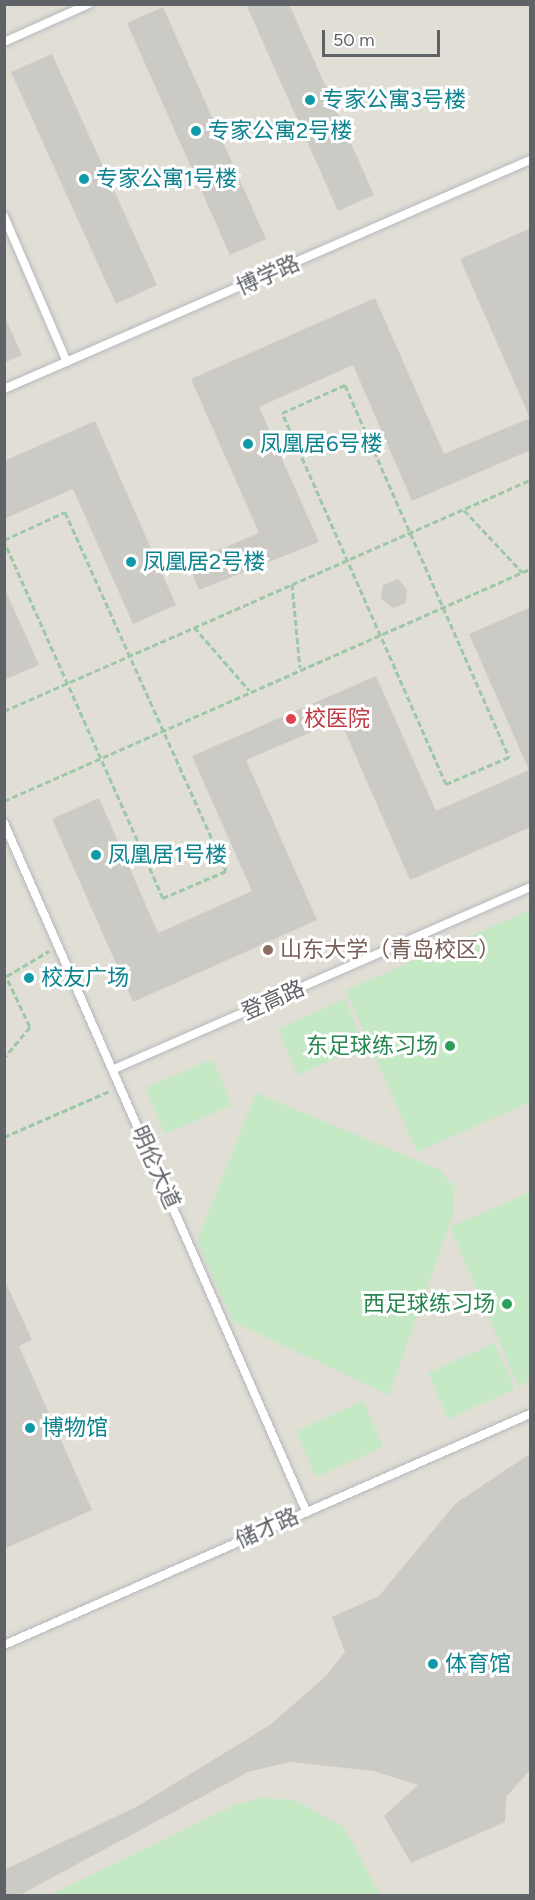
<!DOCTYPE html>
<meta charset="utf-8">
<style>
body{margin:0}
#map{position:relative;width:535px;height:1900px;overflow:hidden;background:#f1efe8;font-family:Figtree,"Noto Sans SC",sans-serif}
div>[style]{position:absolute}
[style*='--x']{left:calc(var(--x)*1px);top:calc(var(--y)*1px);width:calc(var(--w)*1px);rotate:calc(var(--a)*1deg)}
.education>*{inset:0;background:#e1ded6}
.green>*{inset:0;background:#c5e8c5}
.building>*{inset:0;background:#cccac5}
.path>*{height:3px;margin-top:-1.5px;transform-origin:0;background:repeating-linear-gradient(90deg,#9cc7a9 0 6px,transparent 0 9px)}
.roads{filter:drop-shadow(0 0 2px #b5b8bc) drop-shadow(0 0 2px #b5b8bc)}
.service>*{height:8px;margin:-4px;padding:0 4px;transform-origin:4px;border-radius:4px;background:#fff}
.dots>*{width:16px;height:16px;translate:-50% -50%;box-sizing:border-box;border:3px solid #fff;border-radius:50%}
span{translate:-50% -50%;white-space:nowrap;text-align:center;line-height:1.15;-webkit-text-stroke:6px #fff;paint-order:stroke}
.culture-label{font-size:22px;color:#0d838f}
.left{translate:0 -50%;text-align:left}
.street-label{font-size:22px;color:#5f6368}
.health-label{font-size:22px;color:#be3a42}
.education-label{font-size:22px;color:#785e54}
.leisure-label{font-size:22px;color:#27864d}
.right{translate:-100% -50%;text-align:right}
.frame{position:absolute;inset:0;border:6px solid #5f6368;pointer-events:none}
.scale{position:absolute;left:322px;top:30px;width:118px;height:27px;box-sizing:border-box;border:3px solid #5f6368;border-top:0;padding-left:8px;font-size:18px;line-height:21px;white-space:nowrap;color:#5f6368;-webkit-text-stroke:4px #fff;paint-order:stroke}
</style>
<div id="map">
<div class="education">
<i style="clip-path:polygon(5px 5px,530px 5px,530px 1895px,5px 1895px)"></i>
</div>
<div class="green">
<i style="clip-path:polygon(530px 910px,530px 1102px,417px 1152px,346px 990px)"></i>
<i style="clip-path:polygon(345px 999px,365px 1045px,298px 1075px,278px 1029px)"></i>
<i style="clip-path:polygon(212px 1059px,232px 1105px,165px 1134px,145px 1088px)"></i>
<i style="clip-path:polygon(256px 1093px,440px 1170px,455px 1188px,453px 1215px,389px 1395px,233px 1322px,197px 1241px)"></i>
<i style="clip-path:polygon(530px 1192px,530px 1380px,518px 1386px,450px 1227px)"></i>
<i style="clip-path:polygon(494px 1343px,515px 1389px,448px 1419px,428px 1373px)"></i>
<i style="clip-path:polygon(363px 1401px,383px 1447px,316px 1477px,296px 1431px)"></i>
<i style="clip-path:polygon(259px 1798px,294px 1800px,344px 1827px,380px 1895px,50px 1895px,235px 1805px)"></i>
</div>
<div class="building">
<i style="clip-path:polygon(246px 4px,289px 4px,374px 195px,338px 211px)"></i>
<i style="clip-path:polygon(163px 7px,266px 239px,230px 255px,127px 23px)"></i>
<i style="clip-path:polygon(52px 54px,157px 285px,116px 304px,11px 72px)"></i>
<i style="clip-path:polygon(531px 228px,531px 450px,412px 501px,353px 365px,259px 407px,319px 542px,199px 590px,188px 563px,259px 533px,191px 379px,375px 298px,444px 454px,530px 418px,460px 259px)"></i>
<i style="clip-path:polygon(4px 315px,22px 355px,4px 363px)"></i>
<i style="clip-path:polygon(95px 421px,176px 605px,133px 624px,73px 489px,4px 519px,4px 461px)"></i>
<i style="clip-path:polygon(398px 579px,407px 590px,406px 603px,393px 608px,381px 599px,383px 585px)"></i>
<i style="clip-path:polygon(4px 587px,39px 665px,4px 680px)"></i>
<i style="clip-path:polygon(531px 607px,531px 827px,410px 880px,340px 720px,246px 760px,317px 920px,133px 1002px,52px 819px,99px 798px,158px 933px,252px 891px,192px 756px,376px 676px,436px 811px,529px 770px,469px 634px)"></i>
<i style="clip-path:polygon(4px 1279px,32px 1340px,19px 1346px,92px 1510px,4px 1549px)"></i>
<i style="clip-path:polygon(531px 1453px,531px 1769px,506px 1797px,505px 1822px,411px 1863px,384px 1816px,418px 1785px,374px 1771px,290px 1762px,248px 1772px,18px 1896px,4px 1896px,4px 1870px,138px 1806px,270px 1725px,326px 1676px,345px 1652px,332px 1617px,379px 1596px,455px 1504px)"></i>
</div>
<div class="path">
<i style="--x:345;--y:385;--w:407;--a:66.2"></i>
<i style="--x:509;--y:757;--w:69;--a:156.8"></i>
<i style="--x:446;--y:784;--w:406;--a:-113.8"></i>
<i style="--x:282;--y:413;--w:69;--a:-24"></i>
<i style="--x:464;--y:510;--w:85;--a:46.9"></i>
<i style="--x:4;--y:540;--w:67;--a:-24.7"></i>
<i style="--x:65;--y:512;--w:393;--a:65.8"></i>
<i style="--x:226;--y:871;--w:69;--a:156.8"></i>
<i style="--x:163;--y:898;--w:391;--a:-114"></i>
<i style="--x:292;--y:584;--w:84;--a:84.6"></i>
<i style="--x:194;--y:627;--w:84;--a:48.9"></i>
<i style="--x:4;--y:711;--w:574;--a:-23.71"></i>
<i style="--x:4;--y:801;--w:575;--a:-23.8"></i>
<i style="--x:4;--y:972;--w:61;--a:64.7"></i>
<i style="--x:30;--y:1027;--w:40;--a:130"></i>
<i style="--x:7;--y:976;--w:49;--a:-30.8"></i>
<i style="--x:4;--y:1137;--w:116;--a:-23.5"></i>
</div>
<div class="roads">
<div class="service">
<i style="--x:4;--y:42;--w:93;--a:-24.1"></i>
<i style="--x:4;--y:216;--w:159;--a:66.7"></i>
<i style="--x:4;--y:389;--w:574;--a:-23.53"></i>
<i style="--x:4;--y:823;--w:751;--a:66.3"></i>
<i style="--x:114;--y:1069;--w:454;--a:-23.6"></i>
<i style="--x:4;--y:1645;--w:574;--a:-23.71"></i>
</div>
</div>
<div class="dots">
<i style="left:310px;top:100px;background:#0f9aa8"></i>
<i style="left:196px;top:131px;background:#0f9aa8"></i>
<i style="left:84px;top:179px;background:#0f9aa8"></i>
<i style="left:248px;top:444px;background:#0f9aa8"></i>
<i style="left:131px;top:562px;background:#0f9aa8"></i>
<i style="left:291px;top:719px;background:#e0444e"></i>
<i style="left:96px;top:855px;background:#0f9aa8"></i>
<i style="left:268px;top:950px;background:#8d6e63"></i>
<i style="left:29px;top:978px;background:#0f9aa8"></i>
<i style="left:450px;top:1046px;background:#2e9e5b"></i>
<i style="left:507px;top:1304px;background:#2e9e5b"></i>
<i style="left:30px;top:1428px;background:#0f9aa8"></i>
<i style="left:433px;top:1664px;background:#0f9aa8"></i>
</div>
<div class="culture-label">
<span class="left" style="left:322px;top:100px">专家公寓3号楼</span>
<span class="left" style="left:208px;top:131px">专家公寓2号楼</span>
<span class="left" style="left:96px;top:179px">专家公寓1号楼</span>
<span class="left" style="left:260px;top:444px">凤凰居6号楼</span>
<span class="left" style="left:143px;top:562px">凤凰居2号楼</span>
<span class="left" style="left:108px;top:855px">凤凰居1号楼</span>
<span class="left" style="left:41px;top:978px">校友广场</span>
<span class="left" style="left:42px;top:1428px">博物馆</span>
<span class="left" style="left:445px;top:1664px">体育馆</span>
</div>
<div class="street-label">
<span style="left:268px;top:275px;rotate:-24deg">博学路</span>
<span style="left:273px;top:1000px;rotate:-24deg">登高路</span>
<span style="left:156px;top:1167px;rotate:66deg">明伦大道</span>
<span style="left:267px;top:1528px;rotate:-24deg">储才路</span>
</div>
<div class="health-label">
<span class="left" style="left:304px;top:719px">校医院</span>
</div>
<div class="education-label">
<span class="left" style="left:280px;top:950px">山东大学（青岛校区）</span>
</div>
<div class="leisure-label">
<span class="right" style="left:438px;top:1046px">东足球练习场</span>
<span class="right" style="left:495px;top:1304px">西足球练习场</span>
</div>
<div class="frame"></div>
<div class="scale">50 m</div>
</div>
